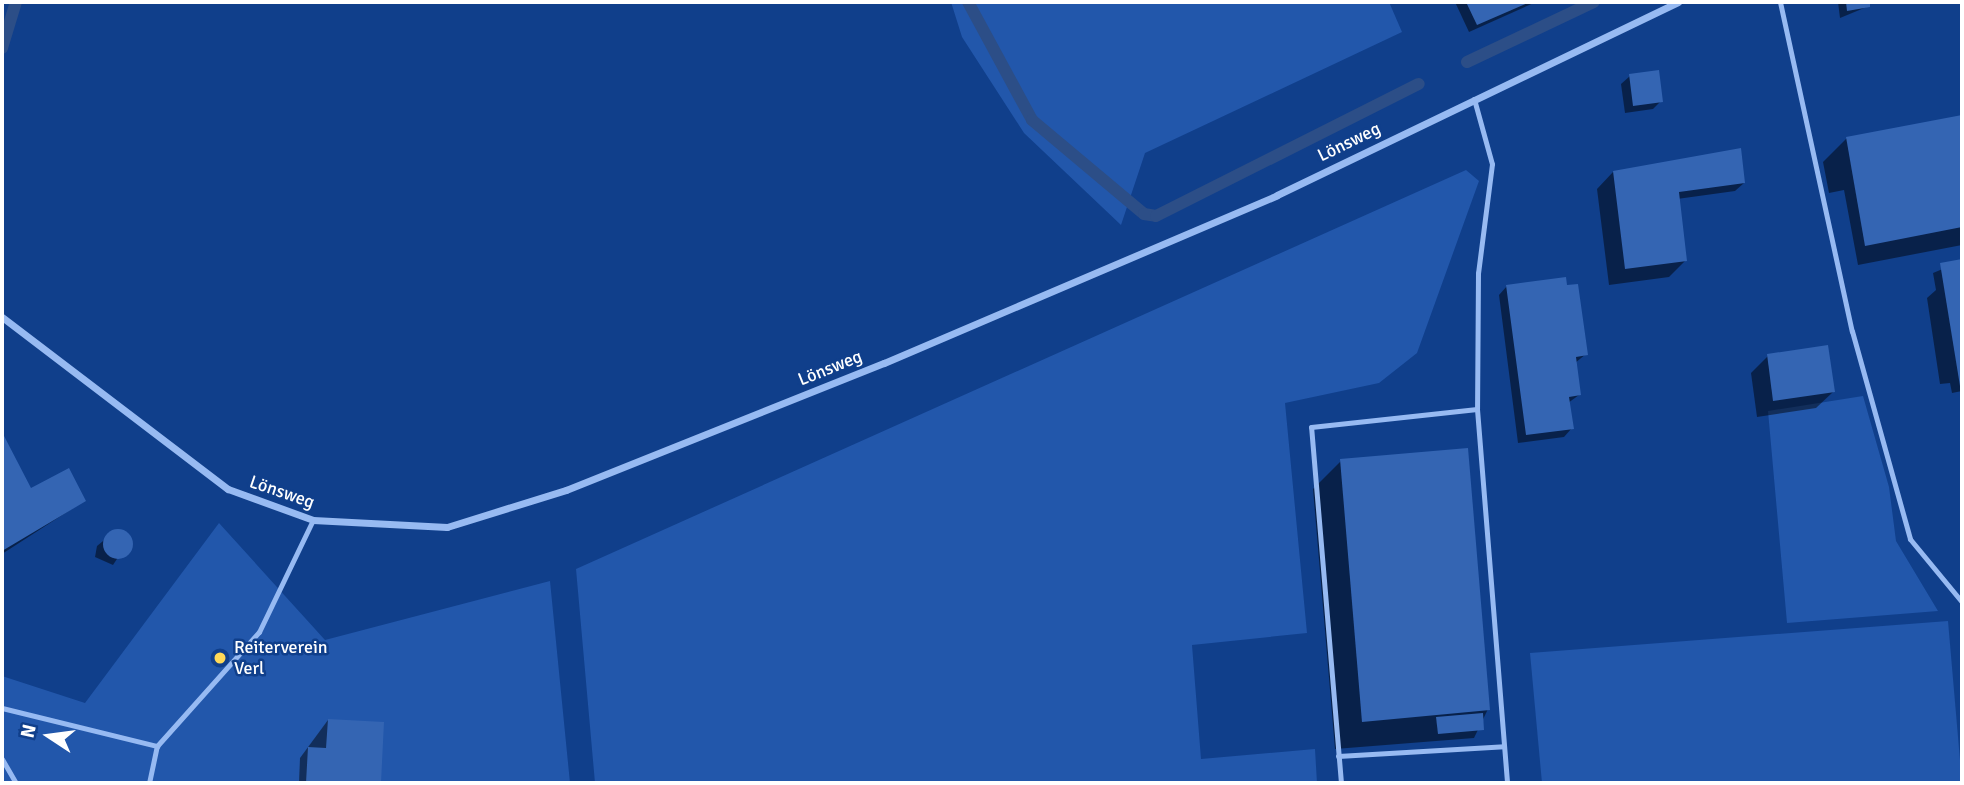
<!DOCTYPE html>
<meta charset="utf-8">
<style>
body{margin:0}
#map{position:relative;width:1964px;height:785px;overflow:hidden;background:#103f8b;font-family:Signika,sans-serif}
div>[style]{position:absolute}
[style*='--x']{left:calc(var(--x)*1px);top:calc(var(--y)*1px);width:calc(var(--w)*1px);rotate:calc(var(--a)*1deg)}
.green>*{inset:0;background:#2257ab}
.shadow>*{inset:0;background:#0007}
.stream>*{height:12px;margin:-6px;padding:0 6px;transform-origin:6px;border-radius:6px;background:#2c4e87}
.building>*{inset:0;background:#3465b3}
.round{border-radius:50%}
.lane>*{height:5px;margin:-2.5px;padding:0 2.5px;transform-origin:2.5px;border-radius:2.5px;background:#97baf2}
.street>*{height:7px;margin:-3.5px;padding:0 3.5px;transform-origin:3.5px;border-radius:3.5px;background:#97baf2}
.dots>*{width:19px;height:19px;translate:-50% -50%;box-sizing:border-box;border:4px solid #103f8b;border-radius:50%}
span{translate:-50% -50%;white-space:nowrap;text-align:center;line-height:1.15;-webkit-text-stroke:5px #103f8b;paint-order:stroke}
.street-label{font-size:18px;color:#fff}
.poi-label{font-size:18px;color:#fff}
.left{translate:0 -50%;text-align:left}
.frame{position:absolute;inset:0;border:4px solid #fff;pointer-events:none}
.north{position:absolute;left:14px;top:701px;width:70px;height:70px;-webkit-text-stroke:5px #103f8b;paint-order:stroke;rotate:283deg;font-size:19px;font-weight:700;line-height:28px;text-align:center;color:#fff}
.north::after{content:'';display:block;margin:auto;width:24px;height:32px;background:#fff;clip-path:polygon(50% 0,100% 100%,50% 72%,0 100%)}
</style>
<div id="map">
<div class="green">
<i style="clip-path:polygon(951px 2px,1389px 2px,1402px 32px,1145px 153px,1121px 225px,1024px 133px,962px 37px)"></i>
<i style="clip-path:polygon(1466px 170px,1479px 181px,1417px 353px,1379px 383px,1285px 403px,1307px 633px,1192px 645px,1201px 759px,1315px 749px,1317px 783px,595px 783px,576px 569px)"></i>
<i style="clip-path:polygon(1863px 396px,1889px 487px,1896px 541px,1938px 611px,1787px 623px,1768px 411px)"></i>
<i style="clip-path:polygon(219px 523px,325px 640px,550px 581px,570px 783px,2px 783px,2px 676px,85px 703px)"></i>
<i style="clip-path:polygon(1948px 621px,1962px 783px,1542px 783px,1530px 653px)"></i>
</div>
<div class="shadow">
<i style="clip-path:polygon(1455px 2px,1536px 2px,1469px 32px)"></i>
<i style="clip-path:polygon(1838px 2px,1868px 2px,1869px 6px,1840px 18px)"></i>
<i style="clip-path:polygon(1630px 76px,1661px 101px,1653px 109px,1625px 113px,1621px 84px)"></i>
<i style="clip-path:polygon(1962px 117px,1962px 245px,1858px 265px,1844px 190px,1829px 193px,1823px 162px,1846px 139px)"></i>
<i style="clip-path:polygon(1739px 150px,1744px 183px,1735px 191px,1677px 199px,1686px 260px,1669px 277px,1609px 285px,1597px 189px,1613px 172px)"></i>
<i style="clip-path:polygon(1962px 261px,1962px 391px,1952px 393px,1950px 383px,1940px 384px,1927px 298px,1936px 290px,1933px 273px)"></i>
<i style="clip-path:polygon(1507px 286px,1586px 354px,1575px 363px,1579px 395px,1568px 403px,1572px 428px,1564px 437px,1518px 443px,1499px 295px)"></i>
<i style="clip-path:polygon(1768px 356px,1833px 392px,1816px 408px,1757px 417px,1751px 373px)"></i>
<i style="clip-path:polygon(2px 436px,30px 491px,84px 501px,2px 554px)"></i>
<i style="clip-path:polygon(1341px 461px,1488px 709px,1474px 738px,1335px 749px,1313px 489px)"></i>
<i style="clip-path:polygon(114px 532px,130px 539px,113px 565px,95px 557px,97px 546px)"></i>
<i style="clip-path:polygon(328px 720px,383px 723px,380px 783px,299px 783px,300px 758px)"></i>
</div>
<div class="stream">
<i style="--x:968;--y:2;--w:134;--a:61.5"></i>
<i style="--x:1032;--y:120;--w:146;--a:40"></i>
<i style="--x:1144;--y:214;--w:12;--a:9"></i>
<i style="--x:1156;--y:216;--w:294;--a:-26.7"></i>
<i style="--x:2;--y:48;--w:48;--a:-73.1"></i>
<i style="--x:1467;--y:62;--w:140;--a:-25.3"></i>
</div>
<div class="building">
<i style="clip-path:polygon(1466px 2px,1530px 2px,1477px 25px)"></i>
<i style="clip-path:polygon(1846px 2px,1870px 2px,1870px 7px,1847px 11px)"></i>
<i style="clip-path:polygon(1659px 70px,1663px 102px,1633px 106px,1629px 74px)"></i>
<i style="clip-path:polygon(1962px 115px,1962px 227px,1865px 246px,1846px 137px)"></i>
<i style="clip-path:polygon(1741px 148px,1745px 183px,1679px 192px,1687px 261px,1625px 269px,1613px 171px)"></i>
<i style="clip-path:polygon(1962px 259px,1962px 385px,1960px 386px,1940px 263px)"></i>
<i style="clip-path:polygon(1566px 277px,1567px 285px,1578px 284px,1588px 355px,1576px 357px,1581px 395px,1569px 397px,1574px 429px,1526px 435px,1506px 285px)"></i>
<i style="clip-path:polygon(1828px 345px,1835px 392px,1773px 401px,1767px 354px)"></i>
<i style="clip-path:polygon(2px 432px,31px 488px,69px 468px,86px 501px,2px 551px)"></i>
<i style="clip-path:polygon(1468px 448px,1490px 710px,1362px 722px,1340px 459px)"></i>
<i class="round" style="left:103px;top:529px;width:30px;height:30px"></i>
<i style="clip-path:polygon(1483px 713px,1484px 730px,1438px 734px,1436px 717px)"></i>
<i style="clip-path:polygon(328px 719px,384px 722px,381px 783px,306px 783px,308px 747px,326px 748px)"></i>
</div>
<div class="lane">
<i style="--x:1780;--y:2;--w:337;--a:77.7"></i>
<i style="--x:1852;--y:331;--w:216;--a:74.4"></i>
<i style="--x:1910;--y:539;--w:82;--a:50.5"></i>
<i style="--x:1474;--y:99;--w:67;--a:74.5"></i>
<i style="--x:1492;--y:164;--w:110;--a:97.3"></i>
<i style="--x:1478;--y:273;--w:136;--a:90.4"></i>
<i style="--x:1477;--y:409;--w:375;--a:85.4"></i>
<i style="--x:2;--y:708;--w:160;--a:13.8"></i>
<i style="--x:157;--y:746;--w:153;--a:-48.2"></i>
<i style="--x:259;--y:632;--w:124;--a:-64.3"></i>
<i style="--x:1338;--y:756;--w:166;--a:-3.4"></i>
<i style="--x:2;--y:759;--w:28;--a:60"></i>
<i style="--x:149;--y:783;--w:38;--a:-78"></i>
<i style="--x:1341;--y:783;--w:357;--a:-94.8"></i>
<i style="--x:1311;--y:427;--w:167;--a:-6.2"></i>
</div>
<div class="street">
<i style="--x:2;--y:317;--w:284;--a:37.3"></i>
<i style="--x:228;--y:489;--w:90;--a:20"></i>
<i style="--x:313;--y:520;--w:134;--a:3"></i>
<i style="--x:447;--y:527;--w:125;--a:-17.3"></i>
<i style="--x:566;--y:490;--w:342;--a:-21.8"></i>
<i style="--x:884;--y:363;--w:427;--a:-23.1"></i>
<i style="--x:1277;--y:195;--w:445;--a:-25.7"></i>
</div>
<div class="dots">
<i style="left:220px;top:658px;background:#ffd958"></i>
</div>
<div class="street-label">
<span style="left:1349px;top:142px;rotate:-26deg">Lönsweg</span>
<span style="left:830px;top:368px;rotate:-22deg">Lönsweg</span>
<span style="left:282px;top:492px;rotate:19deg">Lönsweg</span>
</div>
<div class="poi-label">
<span class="left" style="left:234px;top:658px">Reiterverein<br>Verl</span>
</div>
<div class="frame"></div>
<div class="north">N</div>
</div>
